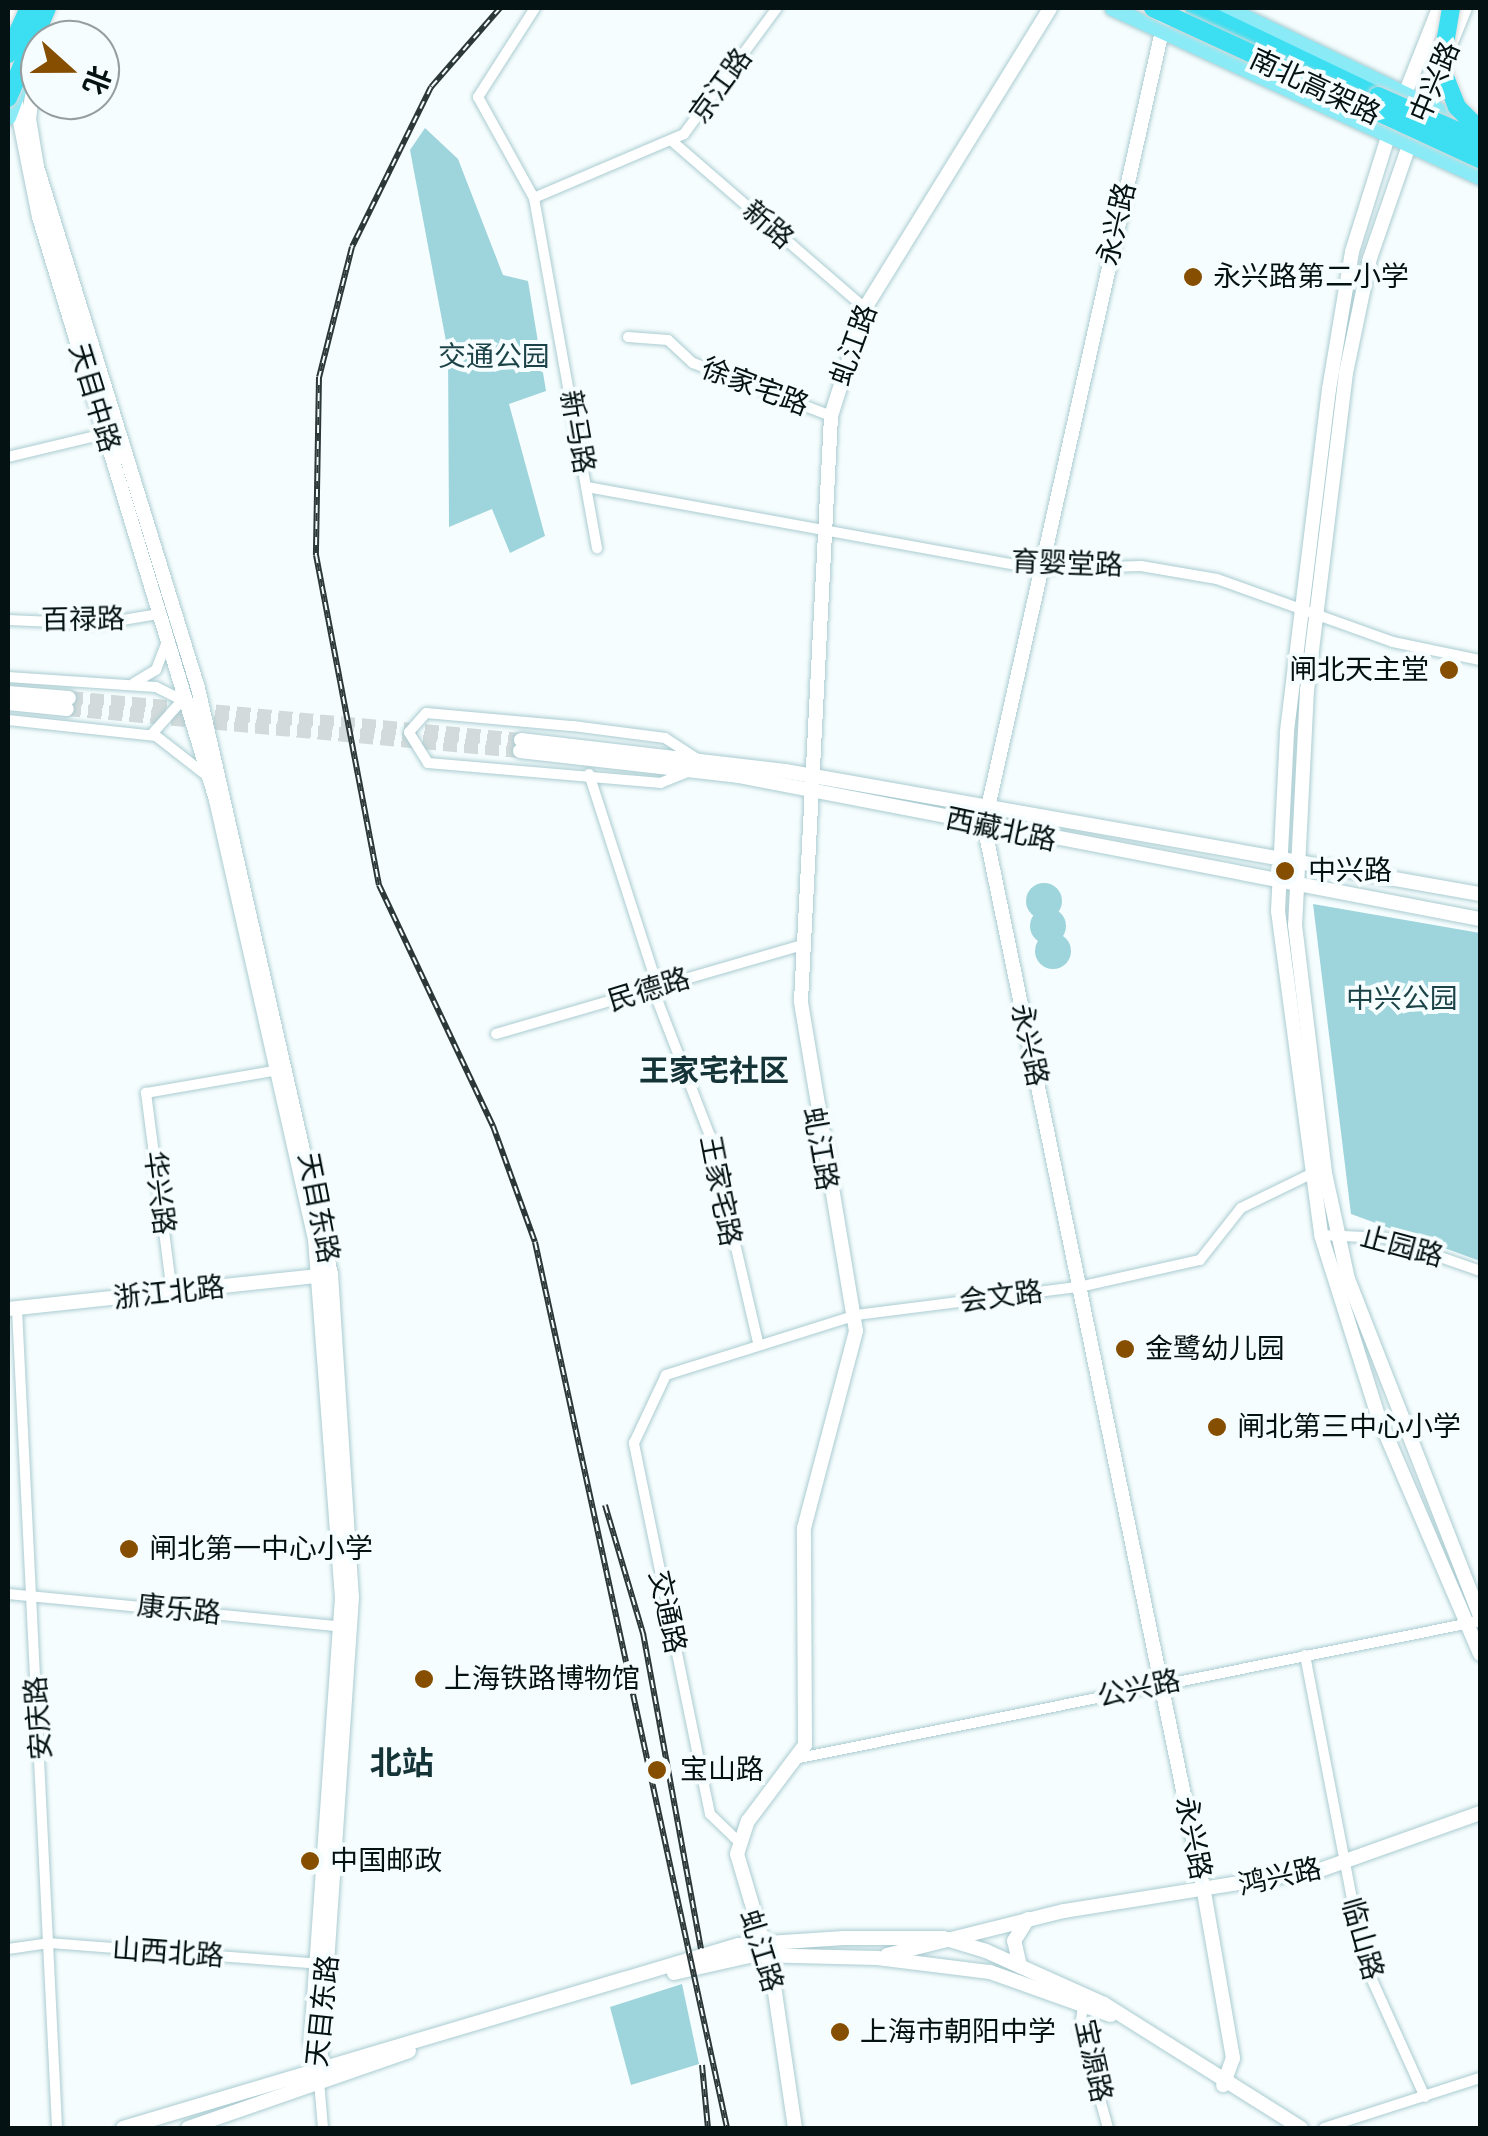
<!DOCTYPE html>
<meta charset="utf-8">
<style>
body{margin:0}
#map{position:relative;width:1488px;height:2136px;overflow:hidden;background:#f6fdfe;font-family:"Varela Round","Noto Sans SC",sans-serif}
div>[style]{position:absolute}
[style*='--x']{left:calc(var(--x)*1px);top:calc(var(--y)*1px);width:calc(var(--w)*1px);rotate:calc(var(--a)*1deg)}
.green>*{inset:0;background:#9ed4db}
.round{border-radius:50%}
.secondary-tunnel>*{height:14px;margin-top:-7px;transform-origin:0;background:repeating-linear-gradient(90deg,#d2dadb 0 14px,transparent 0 21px)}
.roads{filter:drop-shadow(0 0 2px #aaccd1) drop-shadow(0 0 2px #aaccd1)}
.street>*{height:10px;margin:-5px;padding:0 5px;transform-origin:5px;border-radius:5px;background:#fff}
.secondary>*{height:14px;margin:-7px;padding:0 7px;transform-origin:7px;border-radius:7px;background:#fff}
.primary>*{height:15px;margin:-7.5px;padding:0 7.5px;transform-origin:7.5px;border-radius:7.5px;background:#8aebf7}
.highway>*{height:18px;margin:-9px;padding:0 9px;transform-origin:9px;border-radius:9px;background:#3cdef1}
.rail>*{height:6px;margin-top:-3px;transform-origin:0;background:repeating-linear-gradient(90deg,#f6fdfe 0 8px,#2b3738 0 16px);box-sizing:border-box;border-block:2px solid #2b3738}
.bridges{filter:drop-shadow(0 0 2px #d7d9d9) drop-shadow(0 0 2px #d7d9d9)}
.highway-bridge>*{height:18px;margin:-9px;padding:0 9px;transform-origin:9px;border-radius:9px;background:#3cdef1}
.dots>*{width:28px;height:28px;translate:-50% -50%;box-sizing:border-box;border:5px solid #f6fdfe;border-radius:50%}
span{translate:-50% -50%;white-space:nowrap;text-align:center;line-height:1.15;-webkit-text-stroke:8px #f6fdfe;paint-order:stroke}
.street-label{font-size:28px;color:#051213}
.poi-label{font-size:28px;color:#051213}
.left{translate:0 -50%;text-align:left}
.right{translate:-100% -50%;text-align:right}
.park-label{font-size:28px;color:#1b4348}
.neighbourhood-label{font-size:30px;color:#153438;font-weight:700}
.quarter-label{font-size:32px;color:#153438;font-weight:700}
.frame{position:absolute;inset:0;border:10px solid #051213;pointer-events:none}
.north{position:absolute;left:20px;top:20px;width:100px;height:100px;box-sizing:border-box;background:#f6fdfe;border:2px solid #969fa0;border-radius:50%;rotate:111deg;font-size:28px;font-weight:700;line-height:40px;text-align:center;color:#051213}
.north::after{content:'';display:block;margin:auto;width:35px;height:45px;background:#864e00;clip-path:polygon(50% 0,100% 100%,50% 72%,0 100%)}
</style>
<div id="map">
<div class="green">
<i style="clip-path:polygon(425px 128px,458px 159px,503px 275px,528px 281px,546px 391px,509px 404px,545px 536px,510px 553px,492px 509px,449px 527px,448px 352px,410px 150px)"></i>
<i class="round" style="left:1026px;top:883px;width:36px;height:36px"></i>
<i style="clip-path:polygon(1313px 904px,1480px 933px,1480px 1261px,1351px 1214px)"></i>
<i class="round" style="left:1030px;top:908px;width:36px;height:36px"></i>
<i class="round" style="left:1035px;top:933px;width:36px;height:36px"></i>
<i style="clip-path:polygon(682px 1984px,699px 2064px,631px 2085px,610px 2007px)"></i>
</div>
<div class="secondary-tunnel">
<i style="--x:69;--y:698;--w:454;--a:5.3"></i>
<i style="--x:67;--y:709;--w:455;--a:5.3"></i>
</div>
<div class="roads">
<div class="street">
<i style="--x:535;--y:8;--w:106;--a:122.6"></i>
<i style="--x:478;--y:97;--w:115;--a:61"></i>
<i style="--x:534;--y:198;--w:163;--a:-23.1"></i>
<i style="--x:684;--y:134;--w:157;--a:-53.6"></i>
<i style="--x:672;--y:141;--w:255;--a:40.9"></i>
<i style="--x:534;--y:198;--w:356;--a:79.8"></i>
<i style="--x:628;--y:337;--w:40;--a:4.3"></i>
<i style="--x:668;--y:340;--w:34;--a:43"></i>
<i style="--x:693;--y:363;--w:148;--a:21"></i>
<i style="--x:8;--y:457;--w:103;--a:-13.5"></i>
<i style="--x:587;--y:487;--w:459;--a:10.3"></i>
<i style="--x:1039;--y:569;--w:102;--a:-1.7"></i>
<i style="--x:1141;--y:566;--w:77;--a:9.7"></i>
<i style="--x:1217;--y:579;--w:187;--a:19.7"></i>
<i style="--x:1393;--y:642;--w:89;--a:11.7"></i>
<i style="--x:8;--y:620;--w:91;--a:2.5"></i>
<i style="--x:99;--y:624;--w:61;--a:-9.5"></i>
<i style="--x:8;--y:677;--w:148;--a:3.9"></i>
<i style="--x:156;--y:687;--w:54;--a:26.6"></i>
<i style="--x:134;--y:683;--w:26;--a:-31"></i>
<i style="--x:156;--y:670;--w:30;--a:-69"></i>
<i style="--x:8;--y:720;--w:149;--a:6.2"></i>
<i style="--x:156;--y:736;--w:63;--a:38"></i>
<i style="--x:152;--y:734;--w:51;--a:-48.2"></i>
<i style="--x:690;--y:771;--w:31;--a:158"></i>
<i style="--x:661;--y:783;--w:234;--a:-175.1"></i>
<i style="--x:428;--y:763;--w:36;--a:-122"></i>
<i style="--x:409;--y:732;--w:25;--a:-48"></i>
<i style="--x:426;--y:713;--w:148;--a:5.1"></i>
<i style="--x:573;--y:726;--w:93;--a:7.4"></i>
<i style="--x:665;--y:738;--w:37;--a:33"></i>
<i style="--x:589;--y:774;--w:224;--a:72.1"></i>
<i style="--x:653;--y:989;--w:158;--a:68.8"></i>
<i style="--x:710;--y:1136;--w:212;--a:76.9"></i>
<i style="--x:496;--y:1034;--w:319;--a:-16.2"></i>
<i style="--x:1321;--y:1235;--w:65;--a:2.6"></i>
<i style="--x:1386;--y:1238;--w:100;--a:19.3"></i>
<i style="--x:172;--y:1293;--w:202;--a:-97.4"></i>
<i style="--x:146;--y:1093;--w:135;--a:-9.8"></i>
<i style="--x:17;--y:1309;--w:820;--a:87.2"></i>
<i style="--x:8;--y:1594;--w:339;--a:5.6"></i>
<i style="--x:1305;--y:1655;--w:313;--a:79.1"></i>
<i style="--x:1364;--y:1962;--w:148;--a:65.7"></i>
<i style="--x:799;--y:1758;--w:695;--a:-11.37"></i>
<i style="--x:739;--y:1842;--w:40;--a:-136"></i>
<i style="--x:710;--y:1814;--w:379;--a:-101.6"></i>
<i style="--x:634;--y:1443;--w:75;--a:-64.8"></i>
<i style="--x:666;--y:1375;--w:199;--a:-17.5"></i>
<i style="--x:856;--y:1315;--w:225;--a:-7.2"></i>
<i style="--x:1079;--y:1287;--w:124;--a:-12.6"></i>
<i style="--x:1200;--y:1260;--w:66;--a:-51.7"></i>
<i style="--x:1241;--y:1208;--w:76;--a:-25.9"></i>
<i style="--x:8;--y:1949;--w:41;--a:-8.3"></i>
<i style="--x:49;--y:1943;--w:272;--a:4.4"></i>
<i style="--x:1084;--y:1999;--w:28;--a:98"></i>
<i style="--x:1080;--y:2027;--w:105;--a:74.5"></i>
<i style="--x:319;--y:2081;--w:47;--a:85.1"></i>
<i style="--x:1324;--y:2128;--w:164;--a:-17.8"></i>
</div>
<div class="secondary">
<i style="--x:8;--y:17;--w:26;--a:2"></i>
<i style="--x:1164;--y:22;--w:823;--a:102.63"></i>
<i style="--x:984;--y:825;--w:1089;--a:78.35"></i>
<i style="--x:1204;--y:1892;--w:169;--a:80.1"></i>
<i style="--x:1233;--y:2058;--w:29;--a:110"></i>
<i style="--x:38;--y:45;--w:75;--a:96.9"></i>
<i style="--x:29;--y:119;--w:49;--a:80.5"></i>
<i style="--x:37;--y:167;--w:545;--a:72.83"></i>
<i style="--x:198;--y:688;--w:601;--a:77.21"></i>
<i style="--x:331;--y:1274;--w:324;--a:86.3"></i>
<i style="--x:352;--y:1597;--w:485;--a:93.9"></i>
<i style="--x:1450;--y:45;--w:40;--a:-68"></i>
<i style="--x:15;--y:97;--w:122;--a:78.7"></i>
<i style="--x:39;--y:217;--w:609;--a:73.11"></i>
<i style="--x:216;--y:800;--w:450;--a:77.3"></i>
<i style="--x:315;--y:1239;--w:359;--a:85.7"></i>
<i style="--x:342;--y:1597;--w:445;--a:94"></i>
<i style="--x:311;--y:2041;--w:41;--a:78.7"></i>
<i style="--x:1401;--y:104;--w:103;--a:-68.4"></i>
<i style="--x:1422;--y:114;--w:53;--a:-66.8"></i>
<i style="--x:1392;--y:124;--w:134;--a:107.4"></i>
<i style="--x:1352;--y:252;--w:139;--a:99.5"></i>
<i style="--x:1329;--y:389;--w:347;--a:97"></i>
<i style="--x:1287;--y:733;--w:178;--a:92.9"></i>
<i style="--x:1278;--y:911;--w:327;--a:82.4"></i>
<i style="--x:1321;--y:1235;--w:190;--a:72.5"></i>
<i style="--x:1378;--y:1416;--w:259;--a:66.8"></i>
<i style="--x:1413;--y:134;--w:131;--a:109.1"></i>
<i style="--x:1370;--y:258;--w:117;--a:101.8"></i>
<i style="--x:1346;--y:373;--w:319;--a:97"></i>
<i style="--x:1307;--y:690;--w:235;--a:92.9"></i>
<i style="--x:1295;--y:925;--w:250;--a:83.1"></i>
<i style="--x:1325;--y:1173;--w:108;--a:77.8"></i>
<i style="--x:1348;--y:1279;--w:361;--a:68.6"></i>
<i style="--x:8;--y:693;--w:61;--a:4.7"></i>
<i style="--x:8;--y:703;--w:59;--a:5.8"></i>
<i style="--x:521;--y:740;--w:266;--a:6.7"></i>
<i style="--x:785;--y:771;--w:706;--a:10.04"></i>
<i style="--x:520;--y:751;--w:219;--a:6.5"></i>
<i style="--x:738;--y:776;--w:756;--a:10.91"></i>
<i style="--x:8;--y:1309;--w:319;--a:-6.1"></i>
<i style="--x:887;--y:1955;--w:182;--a:-14"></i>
<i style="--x:1064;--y:1911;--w:259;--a:-9.1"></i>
<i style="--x:1320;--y:1870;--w:170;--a:-19.6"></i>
<i style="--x:1020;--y:1966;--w:26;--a:-103"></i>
<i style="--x:1014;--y:1941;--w:26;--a:-58"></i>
<i style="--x:674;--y:1973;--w:82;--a:-12.7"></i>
<i style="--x:754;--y:1955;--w:123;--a:1.4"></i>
<i style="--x:877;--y:1958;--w:114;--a:7.1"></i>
<i style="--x:990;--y:1972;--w:128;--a:19.6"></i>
<i style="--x:123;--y:2128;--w:642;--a:-16.57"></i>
<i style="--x:738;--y:1945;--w:106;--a:-3.8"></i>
<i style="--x:844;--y:1938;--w:99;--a:0"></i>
<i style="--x:943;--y:1938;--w:45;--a:16.8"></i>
<i style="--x:986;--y:1951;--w:129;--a:24.2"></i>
<i style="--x:1104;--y:2004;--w:233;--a:32.2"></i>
<i style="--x:188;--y:2128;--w:234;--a:-19.2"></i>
<i style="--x:795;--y:2128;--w:158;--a:-98.4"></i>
<i style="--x:772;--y:1972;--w:123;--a:-106.5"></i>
<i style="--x:737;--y:1854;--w:35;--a:-72"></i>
<i style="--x:748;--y:1821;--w:95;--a:-53.1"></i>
<i style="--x:805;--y:1745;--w:217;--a:-90.3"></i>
<i style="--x:804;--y:1528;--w:204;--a:-75.2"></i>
<i style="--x:856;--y:1331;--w:335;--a:-99.5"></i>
<i style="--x:801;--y:1001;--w:586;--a:-87.06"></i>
<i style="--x:831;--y:416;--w:113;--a:-72.5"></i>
<i style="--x:865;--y:308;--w:352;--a:-58.3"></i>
</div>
<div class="primary">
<i style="--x:1112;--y:8;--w:405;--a:24.7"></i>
<i style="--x:1227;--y:8;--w:265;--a:25.7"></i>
<i style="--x:8;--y:117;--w:28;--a:-69"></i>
</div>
<div class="highway">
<i style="--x:1194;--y:8;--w:204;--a:25.6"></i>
</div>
</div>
<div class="rail">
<i style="--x:500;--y:8;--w:105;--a:131.1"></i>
<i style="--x:431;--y:87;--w:178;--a:116.3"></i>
<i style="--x:352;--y:247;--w:134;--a:104.2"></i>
<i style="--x:319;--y:377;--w:178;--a:91"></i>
<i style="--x:316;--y:555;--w:336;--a:79.2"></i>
<i style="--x:379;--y:885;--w:267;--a:64.7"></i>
<i style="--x:493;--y:1126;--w:123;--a:70.1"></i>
<i style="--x:535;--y:1242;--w:907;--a:77.77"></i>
<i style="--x:605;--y:1505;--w:134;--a:73.5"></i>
<i style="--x:643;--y:1633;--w:321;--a:79.6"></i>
<i style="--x:702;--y:2065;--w:63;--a:84.6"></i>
</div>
<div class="bridges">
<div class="highway-bridge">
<i style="--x:1153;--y:8;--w:360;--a:24.8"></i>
<i style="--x:1451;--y:8;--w:60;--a:99.6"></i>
<i style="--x:1441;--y:67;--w:43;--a:68.2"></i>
<i style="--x:1457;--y:107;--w:33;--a:45"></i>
<i style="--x:8;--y:54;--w:51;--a:-65.5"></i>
<i style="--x:1378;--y:96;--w:111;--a:23.8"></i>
<i style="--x:8;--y:98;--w:98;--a:-66.6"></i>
</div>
</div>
<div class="dots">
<i style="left:1193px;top:277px;background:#864e00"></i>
<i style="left:1449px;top:670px;background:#864e00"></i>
<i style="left:1285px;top:871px;background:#864e00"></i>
<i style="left:1125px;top:1349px;background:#864e00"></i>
<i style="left:1217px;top:1427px;background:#864e00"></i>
<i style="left:129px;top:1549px;background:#864e00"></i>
<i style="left:424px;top:1679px;background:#864e00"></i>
<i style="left:657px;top:1770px;background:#864e00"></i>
<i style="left:310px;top:1861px;background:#864e00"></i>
<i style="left:840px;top:2032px;background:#864e00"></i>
</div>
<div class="street-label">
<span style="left:1435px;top:82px;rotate:-67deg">中兴路</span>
<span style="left:721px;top:86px;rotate:-54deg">京江路</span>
<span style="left:1315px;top:87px;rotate:25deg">南北高架路</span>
<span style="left:1117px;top:224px;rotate:-77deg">永兴路</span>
<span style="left:768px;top:225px;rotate:41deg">新路</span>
<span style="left:854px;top:345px;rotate:-70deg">虬江路</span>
<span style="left:755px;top:387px;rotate:21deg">徐家宅路</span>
<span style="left:94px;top:398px;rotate:73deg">天目中路</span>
<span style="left:577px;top:432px;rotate:80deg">新马路</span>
<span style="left:1067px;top:564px;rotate:2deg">育婴堂路</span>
<span style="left:83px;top:620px;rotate:-1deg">百禄路</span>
<span style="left:1001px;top:830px;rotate:12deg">西藏北路</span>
<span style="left:649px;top:990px;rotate:-17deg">民德路</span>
<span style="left:1029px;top:1045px;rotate:78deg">永兴路</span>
<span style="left:820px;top:1149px;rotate:80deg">虬江路</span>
<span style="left:720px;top:1191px;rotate:79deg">王家宅路</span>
<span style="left:159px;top:1193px;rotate:83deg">华兴路</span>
<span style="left:318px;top:1208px;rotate:79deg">天目东路</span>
<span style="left:1402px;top:1247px;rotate:15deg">止园路</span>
<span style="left:169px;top:1293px;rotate:-6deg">浙江北路</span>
<span style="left:1001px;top:1297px;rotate:-7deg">会文路</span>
<span style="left:179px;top:1610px;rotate:6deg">康乐路</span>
<span style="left:667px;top:1612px;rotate:78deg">交通路</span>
<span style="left:1139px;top:1689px;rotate:-12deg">公兴路</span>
<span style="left:39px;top:1718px;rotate:-94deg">安庆路</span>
<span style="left:1193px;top:1838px;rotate:79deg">永兴路</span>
<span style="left:1280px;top:1877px;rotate:-12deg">鸿兴路</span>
<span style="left:1362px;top:1939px;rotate:74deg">临山路</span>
<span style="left:761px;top:1951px;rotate:73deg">虬江路</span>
<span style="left:168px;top:1953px;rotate:4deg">山西北路</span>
<span style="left:323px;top:2011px;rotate:-84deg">天目东路</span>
<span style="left:1093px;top:2061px;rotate:78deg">宝源路</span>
</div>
<div class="poi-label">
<span class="left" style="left:1213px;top:277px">永兴路第二小学</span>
<span class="right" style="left:1429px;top:670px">闸北天主堂</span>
<span class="left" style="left:1308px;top:871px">中兴路</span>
<span class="left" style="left:1145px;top:1349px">金鹭幼儿园</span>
<span class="left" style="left:1237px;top:1427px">闸北第三中心小学</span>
<span class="left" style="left:149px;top:1549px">闸北第一中心小学</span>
<span class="left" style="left:444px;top:1679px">上海铁路博物馆</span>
<span class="left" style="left:680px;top:1770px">宝山路</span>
<span class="left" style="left:330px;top:1861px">中国邮政</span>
<span class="left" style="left:860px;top:2032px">上海市朝阳中学</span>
</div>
<div class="park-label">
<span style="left:494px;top:357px">交通公园</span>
<span style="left:1402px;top:999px">中兴公园</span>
</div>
<div class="neighbourhood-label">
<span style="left:714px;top:1072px">王家宅社区</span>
</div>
<div class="quarter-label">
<span style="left:402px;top:1764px">北站</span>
</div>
<div class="frame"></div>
<div class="north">北</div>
</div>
